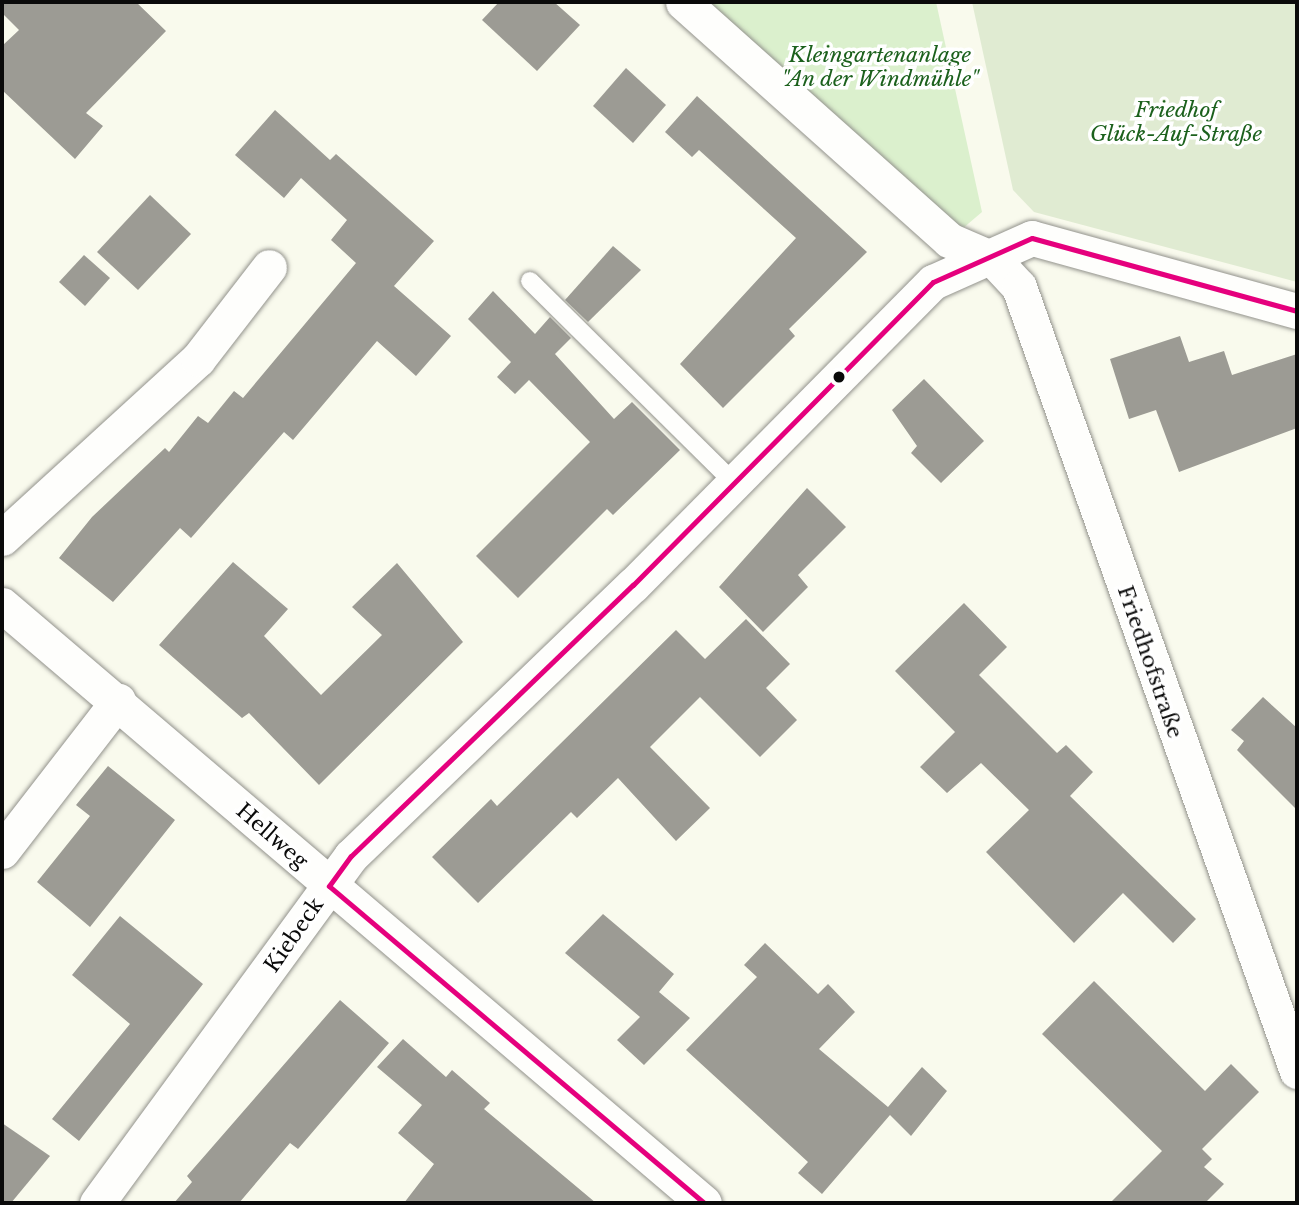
<!DOCTYPE html>
<meta charset="utf-8">
<style>
body{margin:0}
#map{position:relative;width:1299px;height:1205px;overflow:hidden;background:#f9faed;font-family:"Libre Baskerville",serif}
div>[style]{position:absolute}
[style*='--x']{left:calc(var(--x)*1px);top:calc(var(--y)*1px);width:calc(var(--w)*1px);rotate:calc(var(--a)*1deg)}
.green>*{inset:0;background:#dbf0cd}
.cemetery>*{inset:0;background:#e0ebd2}
.building>*{inset:0;background:#9c9b94}
.roads{filter:drop-shadow(0 0 2px #92928c) drop-shadow(0 0 2px #92928c)}
.service>*{height:18px;margin:-9px;padding:0 9px;transform-origin:9px;border-radius:9px;background:#fefefc}
.minor>*{height:35px;margin:-17.5px;padding:0 17.5px;transform-origin:17.5px;border-radius:17.5px;background:#fefefc}
.bus-1>*{height:5px;margin:-2.5px;padding:0 2.5px;transform-origin:2.5px;border-radius:2.5px;background:#e5007d}
.dots>*{width:19px;height:19px;translate:-50% -50%;box-sizing:border-box;border:4px solid #fff;border-radius:50%}
span{translate:-50% -50%;white-space:nowrap;text-align:center;line-height:1.15;-webkit-text-stroke:7px #fff;paint-order:stroke}
.park-label{font-size:21px;color:#1c611d;font-style:italic}
.street-label{font-size:21px;color:#0a0a0a}
.frame{position:absolute;inset:0;border:4px solid #0a0a0a;pointer-events:none}
</style>
<div id="map">
<div class="green">
<i style="clip-path:polygon(709px 2px,936px 2px,982px 212px,962px 229px)"></i>
</div>
<div class="cemetery">
<i style="clip-path:polygon(972px 2px,1297px 2px,1297px 282px,1034px 212px,1013px 190px)"></i>
</div>
<div class="building">
<i style="clip-path:polygon(2px 2px,136px 2px,166px 31px,86px 113px,103px 126px,75px 159px,2px 90px,2px 46px,19px 30px,2px 13px)"></i>
<i style="clip-path:polygon(499px 2px,554px 2px,580px 25px,537px 71px,482px 20px)"></i>
<i style="clip-path:polygon(626px 68px,666px 105px,633px 143px,593px 106px)"></i>
<i style="clip-path:polygon(697px 96px,867px 252px,789px 329px,795px 336px,723px 408px,680px 364px,796px 238px,699px 150px,692px 157px,665px 132px)"></i>
<i style="clip-path:polygon(275px 110px,330px 160px,336px 154px,434px 241px,394px 286px,451px 336px,416px 376px,377px 341px,293px 440px,284px 432px,191px 538px,180px 528px,113px 602px,59px 558px,92px 517px,165px 448px,169px 452px,198px 416px,208px 423px,234px 391px,243px 398px,356px 263px,331px 240px,347px 220px,301px 178px,284px 198px,235px 155px)"></i>
<i style="clip-path:polygon(150px 195px,191px 234px,138px 290px,97px 252px)"></i>
<i style="clip-path:polygon(613px 246px,641px 270px,588px 322px,565px 300px)"></i>
<i style="clip-path:polygon(84px 255px,110px 278px,85px 306px,59px 282px)"></i>
<i style="clip-path:polygon(493px 291px,535px 334px,550px 317px,571px 338px,555px 354px,614px 419px,632px 402px,680px 450px,613px 515px,607px 509px,518px 598px,476px 556px,590px 442px,529px 380px,515px 394px,497px 377px,511px 362px,468px 319px)"></i>
<i style="clip-path:polygon(1180px 336px,1189px 362px,1224px 351px,1232px 375px,1297px 354px,1297px 428px,1179px 472px,1156px 410px,1129px 419px,1110px 359px)"></i>
<i style="clip-path:polygon(924px 379px,984px 441px,941px 483px,911px 453px,917px 446px,892px 410px)"></i>
<i style="clip-path:polygon(807px 488px,846px 527px,798px 575px,808px 587px,763px 632px,719px 587px)"></i>
<i style="clip-path:polygon(233px 562px,288px 609px,264px 636px,321px 695px,382px 635px,352px 607px,397px 563px,463px 642px,319px 785px,249px 713px,242px 718px,159px 645px)"></i>
<i style="clip-path:polygon(964px 603px,1007px 647px,979px 675px,1057px 753px,1066px 745px,1093px 772px,1070px 796px,1196px 919px,1173px 943px,1123px 893px,1074px 943px,986px 852px,1029px 810px,981px 763px,947px 793px,920px 767px,955px 732px,895px 671px)"></i>
<i style="clip-path:polygon(746px 619px,790px 664px,766px 688px,797px 720px,760px 757px,700px 697px,650px 747px,710px 808px,676px 841px,618px 778px,577px 818px,571px 812px,478px 903px,432px 857px,491px 799px,497px 806px,676px 630px,705px 659px)"></i>
<i style="clip-path:polygon(1263px 697px,1297px 728px,1297px 810px,1237px 750px,1244px 741px,1231px 730px)"></i>
<i style="clip-path:polygon(108px 766px,175px 820px,90px 927px,37px 882px,90px 816px,76px 805px)"></i>
<i style="clip-path:polygon(603px 914px,674px 974px,659px 992px,690px 1018px,644px 1065px,617px 1040px,640px 1017px,565px 953px)"></i>
<i style="clip-path:polygon(120px 916px,203px 984px,79px 1141px,52px 1119px,130px 1024px,72px 975px)"></i>
<i style="clip-path:polygon(765px 943px,818px 994px,828px 984px,855px 1012px,819px 1049px,888px 1107px,922px 1067px,947px 1091px,911px 1136px,890px 1115px,822px 1194px,798px 1173px,808px 1162px,686px 1050px,757px 977px,744px 965px)"></i>
<i style="clip-path:polygon(1094px 981px,1205px 1091px,1231px 1064px,1259px 1092px,1202px 1149px,1212px 1159px,1204px 1167px,1224px 1184px,1205px 1203px,1110px 1203px,1162px 1151px,1042px 1034px)"></i>
<i style="clip-path:polygon(340px 1000px,389px 1043px,298px 1149px,290px 1143px,239px 1203px,174px 1203px,192px 1182px,187px 1176px)"></i>
<i style="clip-path:polygon(403px 1039px,446px 1077px,452px 1070px,490px 1103px,484px 1109px,596px 1203px,404px 1203px,434px 1164px,398px 1133px,422px 1105px,377px 1067px)"></i>
<i style="clip-path:polygon(2px 1123px,50px 1156px,11px 1203px,2px 1203px)"></i>
</div>
<div class="roads">
<div class="service">
<i style="--x:530;--y:281;--w:287;--a:44.7"></i>
</div>
<div class="minor">
<i style="--x:683;--y:2;--w:357;--a:41.8"></i>
<i style="--x:949;--y:240;--w:48;--a:23.4"></i>
<i style="--x:993;--y:259;--w:38;--a:47"></i>
<i style="--x:1019;--y:287;--w:832;--a:70.48"></i>
<i style="--x:2;--y:538;--w:265;--a:-42.4"></i>
<i style="--x:198;--y:359;--w:116;--a:-52.3"></i>
<i style="--x:2;--y:605;--w:922;--a:40.43"></i>
<i style="--x:2;--y:851;--w:190;--a:-52.3"></i>
<i style="--x:97;--y:1203;--w:430;--a:-53.8"></i>
<i style="--x:351;--y:856;--w:391;--a:-43.9"></i>
<i style="--x:633;--y:585;--w:426;--a:-45.3"></i>
<i style="--x:933;--y:282;--w:108;--a:-24"></i>
<i style="--x:1032;--y:238;--w:275;--a:15.4"></i>
</div>
</div>
<div class="bus-1">
<i style="--x:329;--y:886;--w:37;--a:-54"></i>
<i style="--x:351;--y:856;--w:391;--a:-43.9"></i>
<i style="--x:633;--y:585;--w:426;--a:-45.3"></i>
<i style="--x:933;--y:282;--w:108;--a:-24"></i>
<i style="--x:1032;--y:238;--w:275;--a:15.4"></i>
<i style="--x:329;--y:886;--w:491;--a:40.2"></i>
</div>
<div class="dots">
<i style="left:839px;top:377px;background:#0a0a0a"></i>
</div>
<div class="park-label">
<span style="left:880px;top:67px">Kleingartenanlage<br>"An der Windmühle"</span>
<span style="left:1176px;top:122px">Friedhof<br>Glück-Auf-Straße</span>
</div>
<div class="street-label">
<span style="left:1150px;top:662px;rotate:71deg">Friedhofstraße</span>
<span style="left:272px;top:836px;rotate:41deg">Hellweg</span>
<span style="left:294px;top:935px;rotate:-55deg">Kiebeck</span>
</div>
<div class="frame"></div>
</div>
